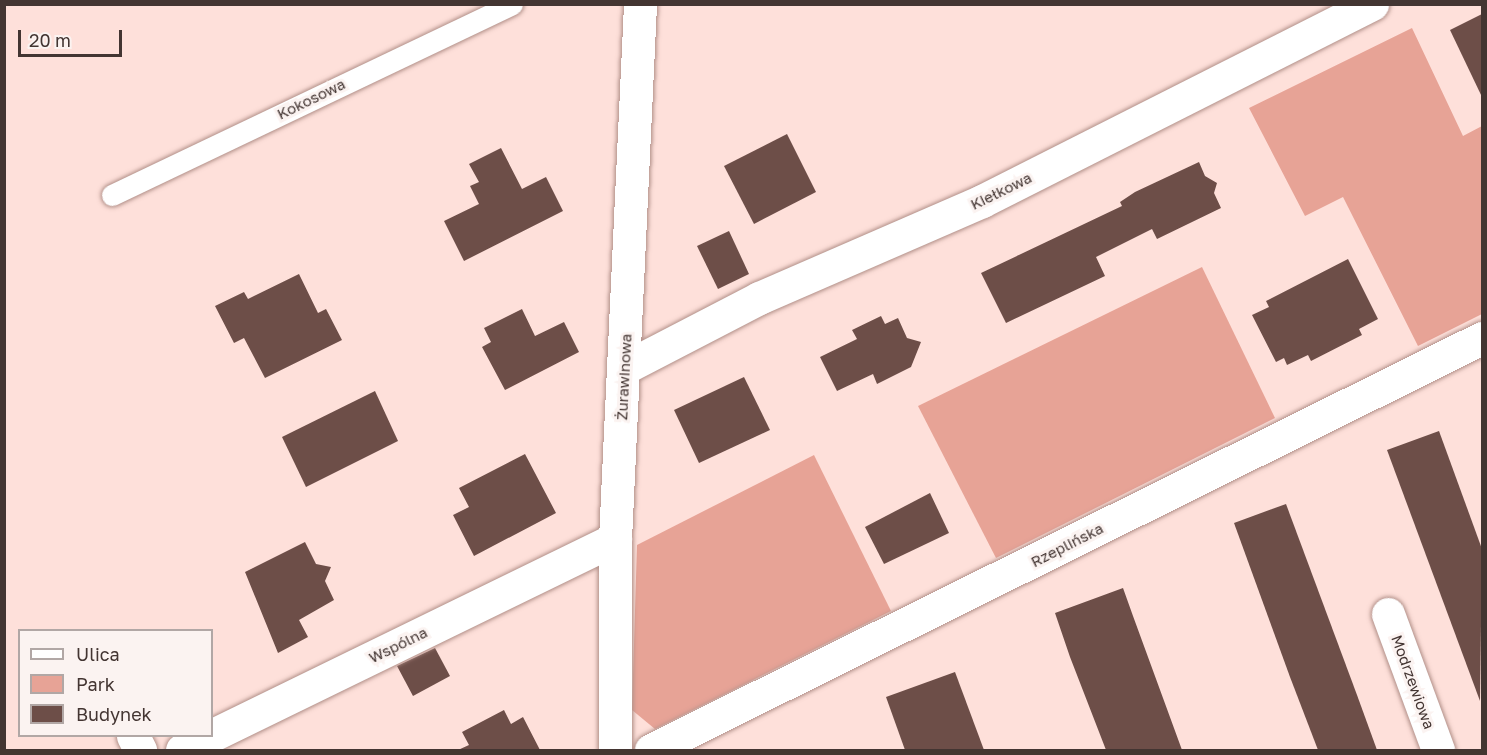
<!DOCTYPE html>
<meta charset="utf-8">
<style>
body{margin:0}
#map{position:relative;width:1487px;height:755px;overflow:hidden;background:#fee0da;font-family:"Golos Text",sans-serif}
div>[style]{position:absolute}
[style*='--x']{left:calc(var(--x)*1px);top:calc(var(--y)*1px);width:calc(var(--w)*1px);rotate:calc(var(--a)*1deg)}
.green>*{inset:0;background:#e7a396}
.building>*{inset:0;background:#6d4e48}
.roads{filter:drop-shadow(0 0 2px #b18f88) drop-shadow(0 0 2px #b18f88)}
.service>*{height:21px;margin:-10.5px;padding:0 10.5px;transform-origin:10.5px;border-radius:10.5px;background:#fff}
.minor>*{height:33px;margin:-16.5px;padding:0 16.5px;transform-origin:16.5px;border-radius:16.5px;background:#fff}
span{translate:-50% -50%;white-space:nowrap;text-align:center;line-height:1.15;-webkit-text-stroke:6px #fbf3f1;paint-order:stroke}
.street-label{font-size:15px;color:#433532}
.frame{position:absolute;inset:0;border:6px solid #433532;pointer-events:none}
.legend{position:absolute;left:18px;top:629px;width:195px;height:108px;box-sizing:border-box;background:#fbf3f1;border:2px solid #b1a7a5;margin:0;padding:8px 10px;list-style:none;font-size:18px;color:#433532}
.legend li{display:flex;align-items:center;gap:12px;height:30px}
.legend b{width:30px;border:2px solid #b1a7a5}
.scale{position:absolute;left:18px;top:30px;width:104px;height:27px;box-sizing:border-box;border:3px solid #433532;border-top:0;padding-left:8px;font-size:18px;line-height:21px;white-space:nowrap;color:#433532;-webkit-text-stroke:4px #fbf3f1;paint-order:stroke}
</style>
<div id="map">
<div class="green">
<i style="clip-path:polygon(1412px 28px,1463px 136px,1482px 126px,1482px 314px,1418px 346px,1343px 197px,1305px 216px,1249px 108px)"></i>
<i style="clip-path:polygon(1202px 267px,1275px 418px,996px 558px,918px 406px)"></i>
<i style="clip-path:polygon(814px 455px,891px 611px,655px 729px,632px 710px,637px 545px)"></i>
</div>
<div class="building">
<i style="clip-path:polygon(1482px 14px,1482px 97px,1450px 30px)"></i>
<i style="clip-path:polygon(787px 134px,816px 192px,754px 224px,724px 166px)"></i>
<i style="clip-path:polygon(501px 148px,522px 189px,546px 177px,563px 211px,464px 261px,444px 221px,479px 204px,470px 186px,479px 182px,469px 164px)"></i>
<i style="clip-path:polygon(1199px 162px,1205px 176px,1217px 183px,1214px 193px,1221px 208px,1157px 239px,1152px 229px,1096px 257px,1105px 276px,1006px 323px,981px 273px,1122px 206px,1120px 202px,1135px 192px)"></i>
<i style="clip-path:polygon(729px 231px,749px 274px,718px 289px,697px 246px)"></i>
<i style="clip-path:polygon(1348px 259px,1378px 319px,1359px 329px,1362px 335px,1311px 361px,1308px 355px,1287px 365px,1284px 358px,1276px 362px,1252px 315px,1269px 307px,1266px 301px)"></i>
<i style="clip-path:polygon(299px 274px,318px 313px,326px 309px,342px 340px,265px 378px,244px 338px,234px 343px,215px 306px,244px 292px,248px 299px)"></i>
<i style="clip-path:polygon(522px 309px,535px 336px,564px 322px,579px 352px,505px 390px,482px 347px,491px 342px,484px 328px)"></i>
<i style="clip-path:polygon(881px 316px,885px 324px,898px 318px,907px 338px,921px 342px,911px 367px,877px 384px,873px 374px,837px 391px,820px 357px,857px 339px,852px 330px)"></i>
<i style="clip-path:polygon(744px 377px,770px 430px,699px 463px,674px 410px)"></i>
<i style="clip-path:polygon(375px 391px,398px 441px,306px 487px,282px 437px)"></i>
<i style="clip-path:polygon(1439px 431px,1482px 549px,1480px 701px,1387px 450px)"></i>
<i style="clip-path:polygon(525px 454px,556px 513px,474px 556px,453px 515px,469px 507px,459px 488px)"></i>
<i style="clip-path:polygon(930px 493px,949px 533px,884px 564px,865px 527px)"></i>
<i style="clip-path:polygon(1286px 504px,1357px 695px,1377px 750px,1318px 750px,1290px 677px,1234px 523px)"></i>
<i style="clip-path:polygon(305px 542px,316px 564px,331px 567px,325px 581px,334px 600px,299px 620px,308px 637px,278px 653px,245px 572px)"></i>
<i style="clip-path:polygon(1123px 588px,1133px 616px,1182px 750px,1106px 750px,1070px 657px,1055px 613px)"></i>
<i style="clip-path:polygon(435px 648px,450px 676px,413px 696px,397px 666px)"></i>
<i style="clip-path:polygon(955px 672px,984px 750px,905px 750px,886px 697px)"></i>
<i style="clip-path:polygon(504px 710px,511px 724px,523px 717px,540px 750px,458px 750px,469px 745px,462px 732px)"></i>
</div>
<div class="roads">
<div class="service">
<i style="--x:112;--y:195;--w:443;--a:-25.5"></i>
</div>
<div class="minor">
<i style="--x:626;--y:367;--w:150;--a:-27.4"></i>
<i style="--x:759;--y:298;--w:243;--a:-23.5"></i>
<i style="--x:982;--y:201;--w:437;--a:-26.8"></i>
<i style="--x:1388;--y:614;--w:145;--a:69.8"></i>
<i style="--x:133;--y:736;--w:16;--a:63"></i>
<i style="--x:182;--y:750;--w:482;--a:-26"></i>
<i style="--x:615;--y:750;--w:211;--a:-90"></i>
<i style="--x:615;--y:539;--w:536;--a:-87.32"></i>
<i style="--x:651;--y:750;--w:928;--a:-26.37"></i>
</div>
</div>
<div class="street-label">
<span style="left:311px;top:99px;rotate:-26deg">Kokosowa</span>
<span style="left:1001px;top:191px;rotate:-26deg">Kiełkowa</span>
<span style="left:624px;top:377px;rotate:-87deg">Żurawinowa</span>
<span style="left:1067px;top:545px;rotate:-27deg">Rzeplińska</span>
<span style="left:398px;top:645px;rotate:-26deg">Wspólna</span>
<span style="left:1413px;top:682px;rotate:70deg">Modrzewiowa</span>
</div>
<div class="frame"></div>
<ul class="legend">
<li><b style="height:8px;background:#fff"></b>Ulica</li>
<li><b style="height:16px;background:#e7a396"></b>Park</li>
<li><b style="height:16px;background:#6d4e48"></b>Budynek</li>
</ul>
<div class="scale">20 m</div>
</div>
